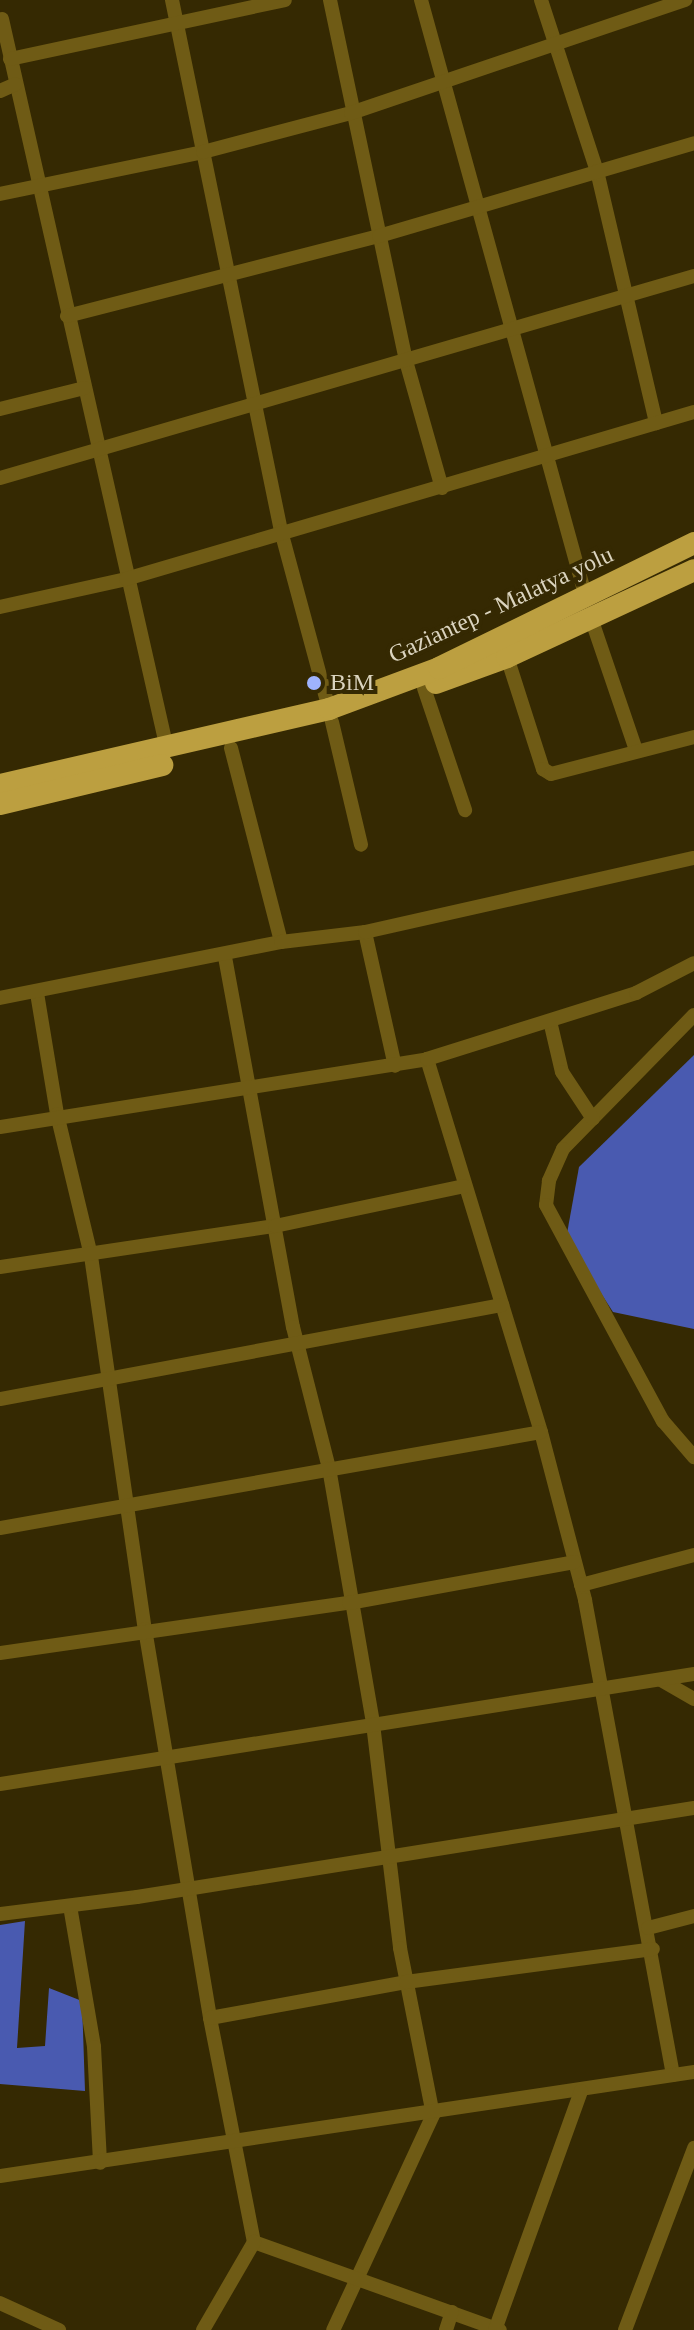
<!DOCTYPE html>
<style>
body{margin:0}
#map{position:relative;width:694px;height:2330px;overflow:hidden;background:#352902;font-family:Georgia,serif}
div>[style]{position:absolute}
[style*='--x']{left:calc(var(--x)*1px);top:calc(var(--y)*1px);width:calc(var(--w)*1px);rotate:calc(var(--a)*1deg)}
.forest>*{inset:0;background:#495ab0}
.minor>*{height:14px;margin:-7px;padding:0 7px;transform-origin:7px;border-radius:7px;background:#6f5b15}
.highway>*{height:22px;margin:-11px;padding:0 11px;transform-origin:11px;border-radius:11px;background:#bc9f40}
.dots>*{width:22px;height:22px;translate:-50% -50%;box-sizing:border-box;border:4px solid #352902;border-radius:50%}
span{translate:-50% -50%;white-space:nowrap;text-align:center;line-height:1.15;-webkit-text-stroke:8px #352902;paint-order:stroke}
.street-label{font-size:24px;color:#dbd4bf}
.poi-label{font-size:24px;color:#dbd4bf}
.left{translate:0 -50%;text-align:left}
</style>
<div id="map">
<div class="forest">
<i style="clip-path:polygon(694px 1055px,694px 1329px,613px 1312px,566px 1239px,579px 1167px)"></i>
<i style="clip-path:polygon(25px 1921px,17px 2048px,45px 2046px,49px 1988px,82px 2001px,85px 2091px,0 2084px,0 1925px)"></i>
</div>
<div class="minor">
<i style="--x:172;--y:0;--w:542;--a:78.4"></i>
<i style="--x:281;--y:531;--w:184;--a:74.9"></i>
<i style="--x:330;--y:0;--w:369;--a:78.1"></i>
<i style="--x:406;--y:361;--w:132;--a:74.2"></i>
<i style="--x:421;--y:0;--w:616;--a:74.57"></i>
<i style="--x:541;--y:0;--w:180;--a:71.9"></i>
<i style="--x:597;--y:171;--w:259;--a:76.8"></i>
<i style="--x:2;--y:19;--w:748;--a:77.26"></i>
<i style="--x:10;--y:59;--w:281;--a:-12.1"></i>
<i style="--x:0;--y:91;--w:17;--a:-24"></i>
<i style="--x:0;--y:194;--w:207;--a:-11.7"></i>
<i style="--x:203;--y:152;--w:153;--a:-14.8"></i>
<i style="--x:351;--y:113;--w:353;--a:-18.7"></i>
<i style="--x:67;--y:316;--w:322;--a:-14.4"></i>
<i style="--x:379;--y:236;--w:328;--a:-16.4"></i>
<i style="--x:0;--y:409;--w:87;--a:-14"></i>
<i style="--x:0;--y:478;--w:723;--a:-16.23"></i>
<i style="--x:0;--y:607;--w:129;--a:-12.5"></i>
<i style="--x:126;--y:579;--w:592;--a:-16.38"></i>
<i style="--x:591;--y:618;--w:139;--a:71.2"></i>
<i style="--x:507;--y:657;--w:118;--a:72.2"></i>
<i style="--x:543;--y:769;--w:9;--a:32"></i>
<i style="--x:551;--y:774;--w:148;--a:-14.5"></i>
<i style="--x:424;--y:688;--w:129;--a:71.4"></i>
<i style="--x:332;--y:722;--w:126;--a:76.7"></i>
<i style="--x:231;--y:748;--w:200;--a:75.5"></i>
<i style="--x:365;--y:932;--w:137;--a:77.4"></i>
<i style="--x:225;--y:957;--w:376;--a:79.6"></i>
<i style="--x:293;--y:1327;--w:146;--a:75.7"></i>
<i style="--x:329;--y:1468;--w:260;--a:80.2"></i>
<i style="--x:373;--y:1724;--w:226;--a:83.1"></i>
<i style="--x:400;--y:1948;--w:170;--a:78.8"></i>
<i style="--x:433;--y:2115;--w:237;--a:114.9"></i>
<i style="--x:37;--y:993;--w:123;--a:80.6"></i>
<i style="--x:57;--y:1114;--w:146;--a:76.5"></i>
<i style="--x:91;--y:1256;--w:377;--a:81.8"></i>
<i style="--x:145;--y:1629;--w:394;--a:80.5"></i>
<i style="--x:210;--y:2018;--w:228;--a:78.9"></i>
<i style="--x:254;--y:2242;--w:261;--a:19.7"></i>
<i style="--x:0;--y:998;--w:287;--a:-11.3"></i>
<i style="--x:281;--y:942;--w:85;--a:-6.8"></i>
<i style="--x:365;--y:932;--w:337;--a:-12.7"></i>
<i style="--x:694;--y:1015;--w:187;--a:134.4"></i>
<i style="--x:563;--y:1149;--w:35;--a:114"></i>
<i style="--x:549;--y:1181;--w:24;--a:97"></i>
<i style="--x:546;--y:1205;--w:246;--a:61.6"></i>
<i style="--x:663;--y:1421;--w:48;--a:49.3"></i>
<i style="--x:550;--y:1021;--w:52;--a:76.8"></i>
<i style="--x:562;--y:1072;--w:56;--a:56.6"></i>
<i style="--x:427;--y:1059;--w:390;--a:73"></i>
<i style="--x:541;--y:1432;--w:174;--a:75.3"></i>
<i style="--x:585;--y:1600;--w:483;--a:79.5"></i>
<i style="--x:0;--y:1127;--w:432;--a:-9"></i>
<i style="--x:427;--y:1059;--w:219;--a:-17.5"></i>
<i style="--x:636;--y:993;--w:65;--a:-27.3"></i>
<i style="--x:0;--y:1267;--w:278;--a:-8.5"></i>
<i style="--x:275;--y:1226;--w:193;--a:-11.9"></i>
<i style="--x:0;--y:1399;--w:511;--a:-10.61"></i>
<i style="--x:0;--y:1528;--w:549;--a:-10.06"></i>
<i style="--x:581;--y:1585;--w:117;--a:-14.9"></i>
<i style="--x:0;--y:1653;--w:353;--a:-8.2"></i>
<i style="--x:349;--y:1603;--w:229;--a:-10.3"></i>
<i style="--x:661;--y:1680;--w:38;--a:30"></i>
<i style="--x:0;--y:1784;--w:703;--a:-9.01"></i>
<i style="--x:70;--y:1906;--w:143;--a:80.3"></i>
<i style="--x:94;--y:2047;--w:116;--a:87"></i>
<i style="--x:0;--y:1914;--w:138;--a:-7.1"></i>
<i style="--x:137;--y:1897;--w:564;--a:-9.08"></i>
<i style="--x:648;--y:1928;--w:48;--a:-14.6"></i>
<i style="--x:210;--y:2018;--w:199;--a:-10.4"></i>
<i style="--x:406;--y:1982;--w:249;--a:-7.6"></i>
<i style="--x:0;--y:2176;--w:702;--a:-8.52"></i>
<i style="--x:0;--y:2303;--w:65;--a:24.6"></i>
<i style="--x:203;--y:2330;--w:102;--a:-59.9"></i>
<i style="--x:446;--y:2330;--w:19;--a:-72"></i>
<i style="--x:495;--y:2330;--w:254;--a:-70.2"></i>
<i style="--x:625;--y:2330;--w:195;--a:-69.2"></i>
</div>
<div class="highway">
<i style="--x:436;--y:683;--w:76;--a:-20.1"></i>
<i style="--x:507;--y:657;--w:206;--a:-24.9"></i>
<i style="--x:0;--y:785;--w:338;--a:-13"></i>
<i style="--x:329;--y:709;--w:117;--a:-20.4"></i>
<i style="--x:439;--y:668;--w:284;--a:-26.1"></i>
<i style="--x:0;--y:804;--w:167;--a:-13.5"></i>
</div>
<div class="dots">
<i style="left:314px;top:683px;background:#9fb3fd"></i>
</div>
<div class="street-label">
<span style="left:501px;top:605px;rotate:-25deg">Gaziantep - Malatya yolu</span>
</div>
<div class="poi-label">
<span class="left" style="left:330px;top:683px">BiM</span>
</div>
</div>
